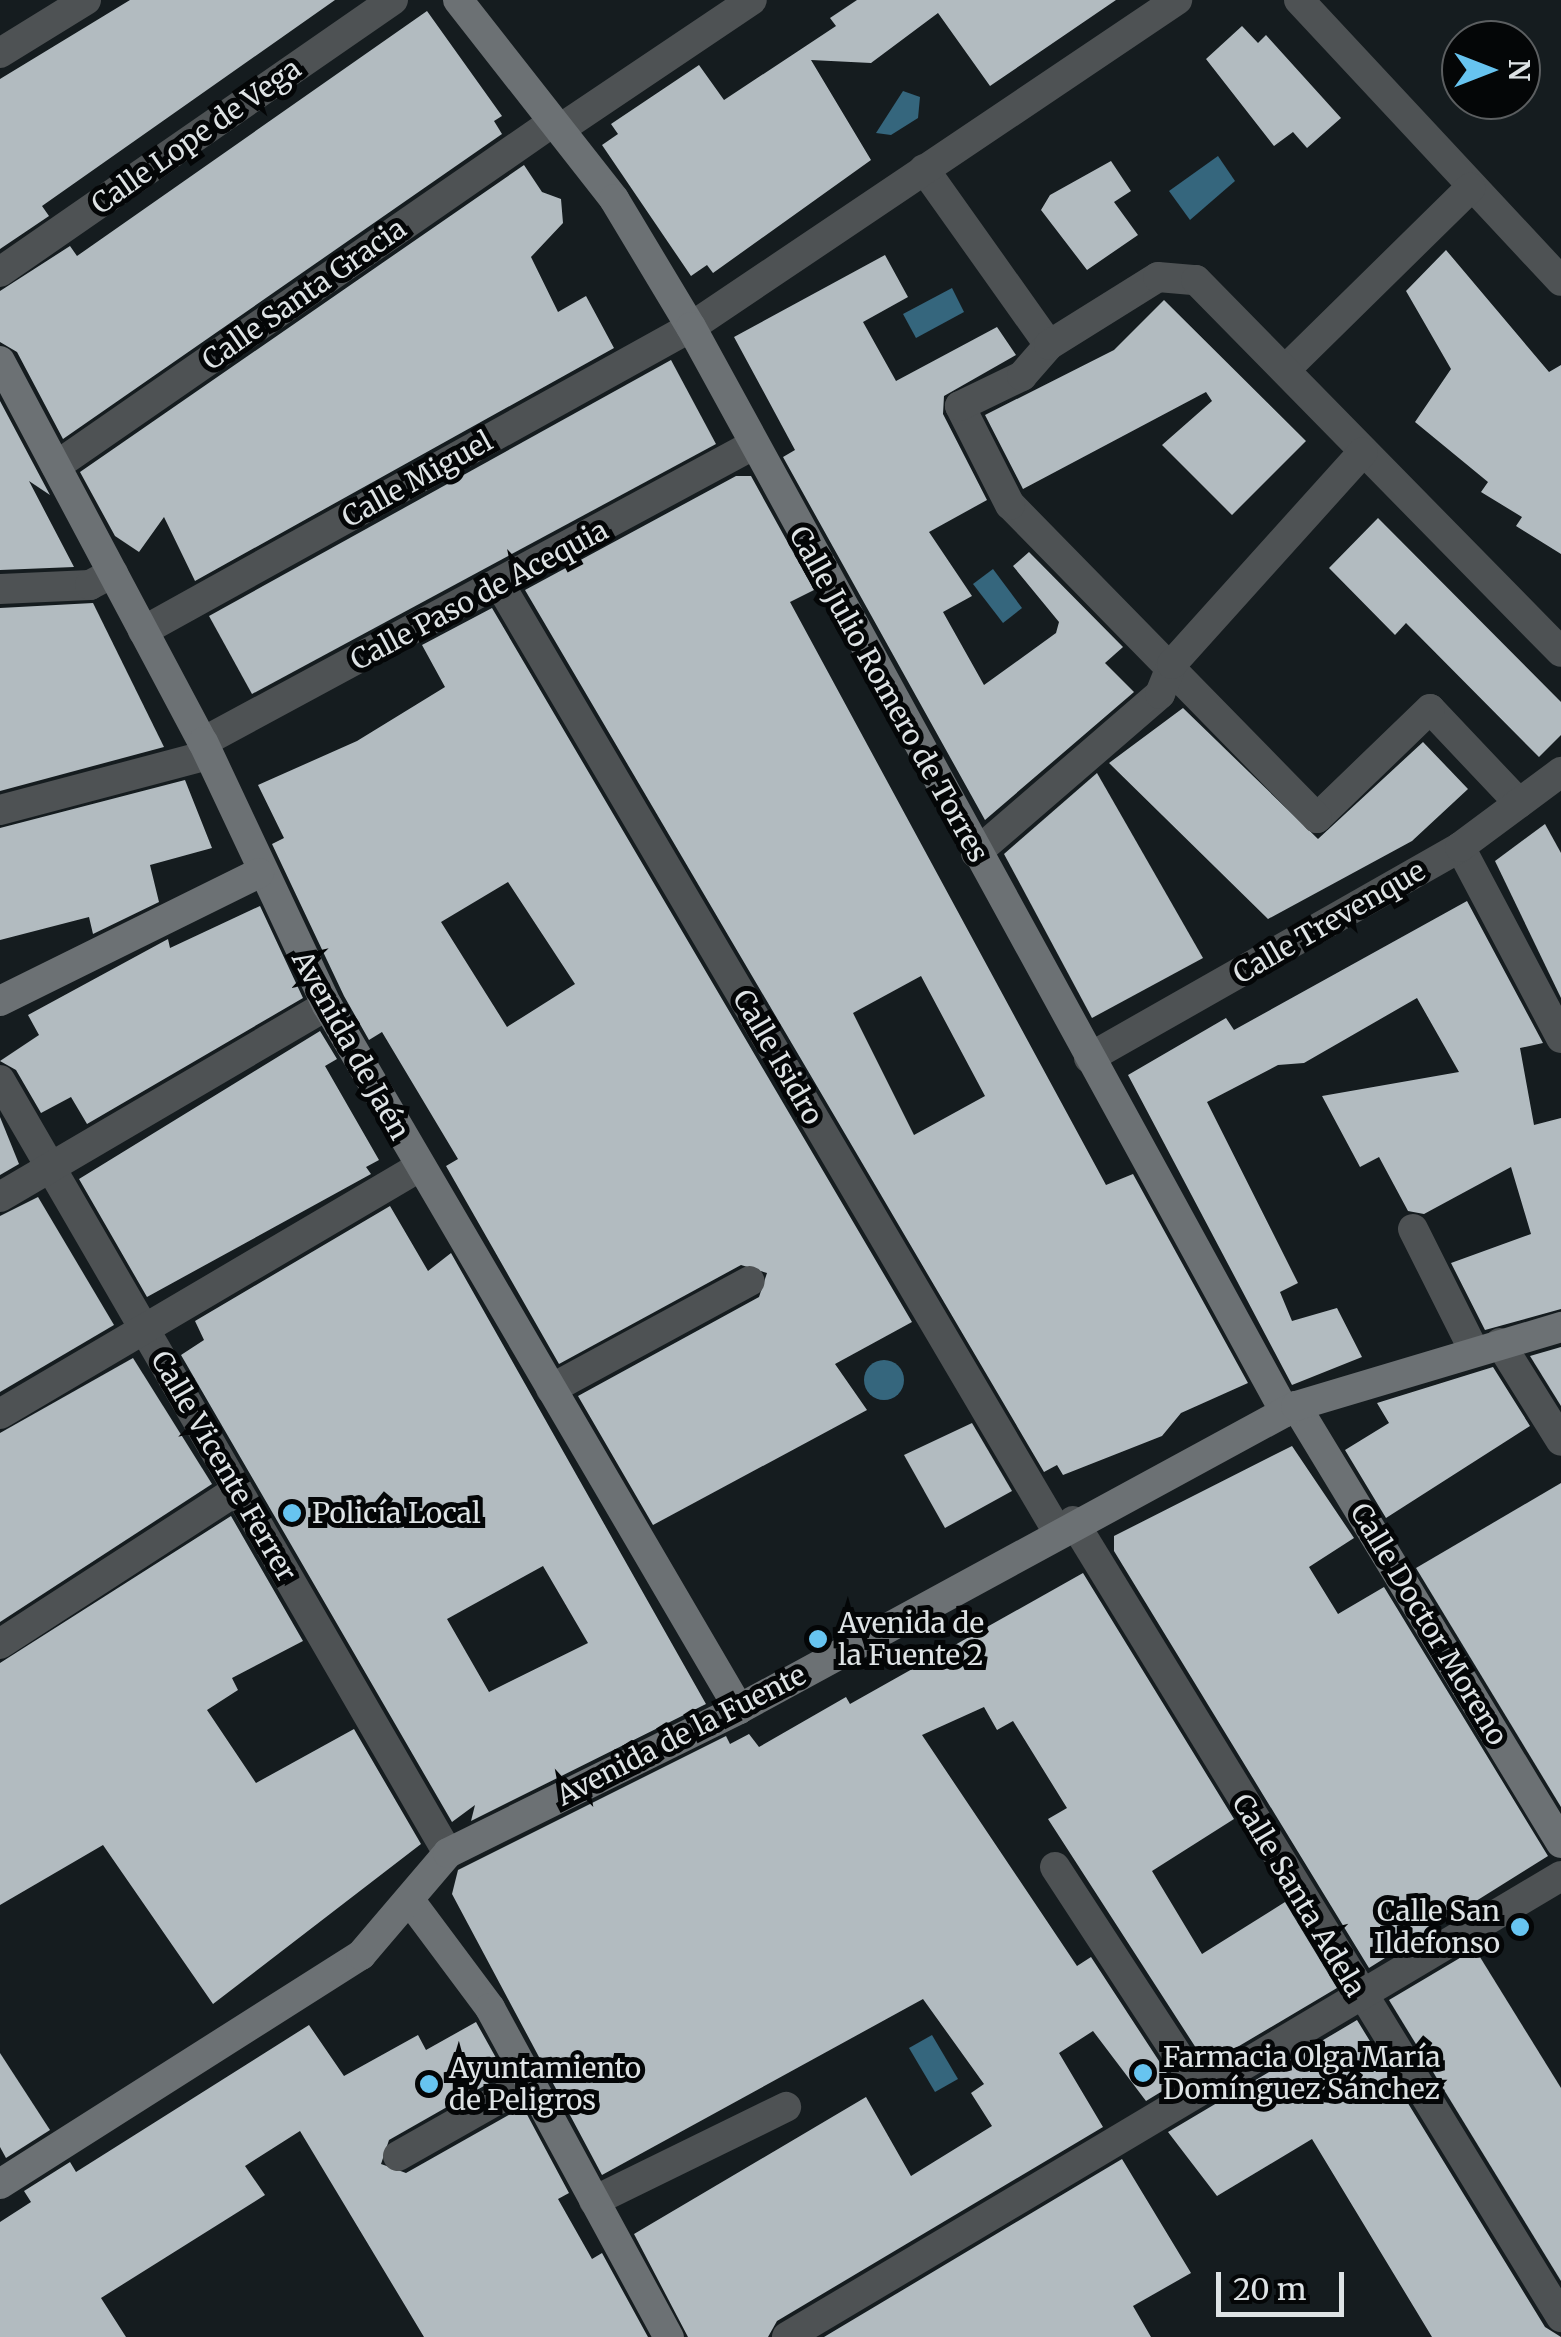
<!DOCTYPE html>
<meta charset="utf-8">
<style>
body{margin:0}
#map{position:relative;width:1561px;height:2337px;overflow:hidden;background:#151c1f;font-family:Merriweather,serif}
div>[style]{position:absolute}
[style*='--x']{left:calc(var(--x)*1px);top:calc(var(--y)*1px);width:calc(var(--w)*1px);rotate:calc(var(--a)*1deg)}
.water>*{inset:0;background:#35667d}
.round{border-radius:50%}
.building>*{inset:0;background:#b2bbc0}
.street>*{height:30px;margin:-15px;padding:0 15px;transform-origin:15px;border-radius:15px;background:#4e5254}
.secondary>*{height:30px;margin:-15px;padding:0 15px;transform-origin:15px;border-radius:15px;background:#6c7174}
.dots>*{width:28px;height:28px;translate:-50% -50%;box-sizing:border-box;border:5px solid #040607;border-radius:50%}
span{translate:-50% -50%;white-space:nowrap;text-align:center;line-height:1.15;-webkit-text-stroke:10px #040607;paint-order:stroke}
.street-label{font-size:28px;color:#dee3e5}
.poi-label{font-size:28px;color:#dee3e5}
.left{translate:0 -50%;text-align:left}
.right{translate:-100% -50%;text-align:right}
.north{position:absolute;left:1441px;top:20px;width:100px;height:100px;box-sizing:border-box;background:#040607;border:2px solid #5b5e60;border-radius:50%;rotate:90deg;font-size:28px;font-weight:700;line-height:40px;text-align:center;color:#dee3e5}
.north::after{content:'';display:block;margin:auto;width:35px;height:45px;background:#67c4f0;clip-path:polygon(50% 0,100% 100%,50% 72%,0 100%)}
.scale{position:absolute;left:1216px;top:2272px;width:128px;height:45px;box-sizing:border-box;border:5px solid #dee3e5;border-top:0;padding-left:12px;font-size:30px;line-height:35px;white-space:nowrap;color:#dee3e5;-webkit-text-stroke:8px #040607;paint-order:stroke}
</style>
<div id="map">
<div class="water">
<i style="clip-path:polygon(903px 91px,920px 97px,918px 118px,891px 135px,876px 133px)"></i>
<i style="clip-path:polygon(1218px 156px,1235px 181px,1190px 220px,1169px 191px)"></i>
<i style="clip-path:polygon(952px 288px,964px 312px,916px 338px,903px 314px)"></i>
<i style="clip-path:polygon(993px 569px,1022px 608px,1003px 623px,973px 584px)"></i>
<i class="round" style="left:864px;top:1360px;width:40px;height:40px"></i>
<i style="clip-path:polygon(932px 2035px,958px 2079px,935px 2092px,909px 2048px)"></i>
</div>
<div class="building">
<i style="clip-path:polygon(130px 0,335px 0,42px 206px,49px 216px,0 249px,0 79px)"></i>
<i style="clip-path:polygon(857px 0,1116px 0,990px 86px,938px 13px,871px 63px,811px 60px,871px 160px,713px 273px,707px 265px,691px 276px,602px 145px,618px 134px,611px 124px,699px 65px,724px 100px,836px 26px,830px 18px)"></i>
<i style="clip-path:polygon(427px 11px,502px 116px,494px 121px,502px 134px,63px 439px,17px 352px,0 342px,0 291px,70px 246px,77px 256px)"></i>
<i style="clip-path:polygon(1242px 26px,1258px 43px,1266px 35px,1341px 118px,1307px 148px,1293px 132px,1274px 146px,1206px 59px)"></i>
<i style="clip-path:polygon(1111px 161px,1131px 191px,1114px 202px,1138px 235px,1087px 270px,1041px 210px,1050px 195px)"></i>
<i style="clip-path:polygon(524px 165px,542px 192px,561px 199px,563px 223px,531px 257px,558px 312px,586px 296px,614px 348px,195px 581px,164px 517px,139px 552px,115px 536px,80px 472px)"></i>
<i style="clip-path:polygon(1446px 250px,1549px 372px,1561px 365px,1561px 554px,1516px 526px,1522px 517px,1481px 492px,1488px 482px,1415px 422px,1451px 369px,1406px 291px)"></i>
<i style="clip-path:polygon(885px 255px,908px 297px,863px 322px,896px 381px,997px 327px,1016px 355px,944px 396px,943px 414px,987px 500px,929px 532px,972px 596px,943px 612px,984px 685px,1056px 633px,1059px 622px,1013px 566px,1029px 552px,1123px 647px,1105px 663px,1134px 692px,985px 820px,783px 457px,795px 450px,734px 337px)"></i>
<i style="clip-path:polygon(1164px 300px,1306px 441px,1232px 515px,1162px 445px,1212px 401px,1206px 392px,1023px 489px,985px 415px,1114px 350px)"></i>
<i style="clip-path:polygon(671px 360px,716px 444px,252px 694px,209px 616px)"></i>
<i style="clip-path:polygon(0 401px,50px 495px,29px 481px,74px 567px,0 570px)"></i>
<i style="clip-path:polygon(evenodd,736px 476px,751px 476px,814px 590px,790px 602px,1106px 1185px,1133px 1174px,1248px 1383px,1181px 1413px,1162px 1436px,1063px 1475px,1057px 1465px,1044px 1472px,525px 590px,736px 476px,921px 976px,985px 1096px,914px 1135px,853px 1013px,921px 976px)"></i>
<i style="clip-path:polygon(1378px 518px,1561px 702px,1561px 735px,1539px 757px,1406px 623px,1395px 635px,1329px 568px)"></i>
<i style="clip-path:polygon(93px 603px,164px 747px,0 791px,0 608px)"></i>
<i style="clip-path:polygon(evenodd,492px 608px,912px 1322px,835px 1364px,867px 1410px,653px 1525px,578px 1396px,759px 1297px,767px 1273px,741px 1265px,559px 1364px,446px 1166px,458px 1159px,382px 1032px,369px 1040px,344px 996px,272px 844px,284px 838px,258px 785px,357px 741px,445px 687px,422px 645px,492px 608px,508px 882px,575px 984px,507px 1027px,441px 922px,508px 882px)"></i>
<i style="clip-path:polygon(1183px 708px,1318px 839px,1423px 742px,1468px 789px,1412px 841px,1268px 919px,1109px 763px)"></i>
<i style="clip-path:polygon(1097px 773px,1203px 958px,1092px 1018px,1004px 854px)"></i>
<i style="clip-path:polygon(185px 780px,212px 848px,150px 865px,159px 902px,93px 934px,89px 917px,0 940px,0 828px)"></i>
<i style="clip-path:polygon(1545px 824px,1561px 853px,1561px 998px,1495px 861px)"></i>
<i style="clip-path:polygon(1467px 901px,1543px 1043px,1520px 1048px,1534px 1125px,1561px 1118px,1561px 1309px,1485px 1330px,1451px 1263px,1531px 1234px,1511px 1167px,1424px 1214px,1408px 1211px,1379px 1157px,1360px 1167px,1322px 1096px,1459px 1072px,1417px 998px,1304px 1063px,1278px 1065px,1207px 1102px,1298px 1283px,1280px 1292px,1292px 1321px,1337px 1308px,1362px 1357px,1292px 1385px,1128px 1075px,1226px 1018px,1234px 1030px)"></i>
<i style="clip-path:polygon(260px 906px,303px 998px,87px 1124px,71px 1097px,41px 1113px,16px 1070px,0 1061px,39px 1035px,28px 1015px,168px 939px,170px 948px)"></i>
<i style="clip-path:polygon(320px 1031px,337px 1059px,325px 1066px,379px 1160px,366px 1167px,371px 1174px,147px 1297px,79px 1179px)"></i>
<i style="clip-path:polygon(0 1117px,19px 1164px,0 1175px)"></i>
<i style="clip-path:polygon(38px 1197px,114px 1325px,0 1392px,0 1216px)"></i>
<i style="clip-path:polygon(evenodd,390px 1206px,428px 1271px,451px 1253px,706px 1704px,471px 1821px,475px 1805px,452px 1822px,181px 1355px,204px 1340px,195px 1321px,390px 1206px,543px 1566px,588px 1643px,489px 1692px,447px 1619px,543px 1566px)"></i>
<i style="clip-path:polygon(1561px 1347px,1561px 1406px,1530px 1356px)"></i>
<i style="clip-path:polygon(133px 1358px,212px 1484px,0 1622px,0 1433px)"></i>
<i style="clip-path:polygon(1493px 1367px,1530px 1426px,1386px 1518px,1345px 1450px,1389px 1423px,1377px 1403px)"></i>
<i style="clip-path:polygon(972px 1423px,1012px 1491px,945px 1528px,904px 1455px)"></i>
<i style="clip-path:polygon(1292px 1446px,1354px 1538px,1309px 1567px,1338px 1614px,1384px 1587px,1548px 1856px,1369px 1968px,1114px 1551px,1114px 1536px)"></i>
<i style="clip-path:polygon(1561px 1483px,1561px 1807px,1416px 1568px)"></i>
<i style="clip-path:polygon(231px 1516px,303px 1641px,232px 1678px,238px 1690px,207px 1710px,256px 1783px,354px 1729px,421px 1844px,213px 2004px,103px 1845px,0 1905px,0 1663px)"></i>
<i style="clip-path:polygon(1083px 1573px,1234px 1819px,1152px 1871px,1202px 1954px,1285px 1902px,1337px 1988px,1207px 2065px,1048px 1819px,1067px 1808px,1013px 1721px,997px 1730px,984px 1707px,922px 1735px,1077px 1966px,1091px 1957px,1174px 2084px,1146px 2101px,1093px 2031px,1059px 2053px,1103px 2127px,777px 2321px,768px 2337px,688px 2337px,634px 2234px,866px 2097px,911px 2176px,992px 2126px,971px 2093px,984px 2084px,923px 1999px,602px 2175px,452px 1894px,458px 1870px,726px 1736px,730px 1744px,749px 1734px,759px 1747px,846px 1697px,850px 1704px)"></i>
<i style="clip-path:polygon(1475px 1949px,1561px 2088px,1561px 2281px,1389px 2000px)"></i>
<i style="clip-path:polygon(1357px 2020px,1545px 2327px,1561px 2337px,1432px 2337px,1312px 2139px,1217px 2196px,1168px 2132px)"></i>
<i style="clip-path:polygon(476px 2022px,505px 2074px,389px 2140px,381px 2164px,406px 2173px,523px 2107px,569px 2193px,558px 2199px,592px 2259px,602px 2253px,648px 2337px,424px 2337px,300px 2131px,245px 2166px,265px 2195px,101px 2298px,126px 2337px,0 2337px,0 2222px,31px 2202px,24px 2191px,70px 2162px,76px 2172px,309px 2025px,344px 2076px,418px 2035px,426px 2050px)"></i>
<i style="clip-path:polygon(0 2053px,50px 2130px,6px 2158px,0 2147px)"></i>
<i style="clip-path:polygon(1122px 2159px,1191px 2273px,1133px 2306px,1151px 2337px,824px 2337px)"></i>
</div>
<div class="street">
<i style="--x:1299;--y:0;--w:384;--a:47"></i>
<i style="--x:0;--y:53;--w:101;--a:-31.6"></i>
<i style="--x:560;--y:129;--w:231;--a:-33.9"></i>
<i style="--x:924;--y:169;--w:216;--a:54.6"></i>
<i style="--x:0;--y:272;--w:478;--a:-34.7"></i>
<i style="--x:1285;--y:370;--w:260;--a:-44.5"></i>
<i style="--x:56;--y:466;--w:604;--a:-34.69"></i>
<i style="--x:500;--y:585;--w:1096;--a:59.5"></i>
<i style="--x:0;--y:589;--w:90;--a:-2.5"></i>
<i style="--x:90;--y:585;--w:26;--a:-28"></i>
<i style="--x:143;--y:631;--w:627;--a:-29.02"></i>
<i style="--x:691;--y:327;--w:586;--a:-33.93"></i>
<i style="--x:203;--y:742;--w:625;--a:-28.37"></i>
<i style="--x:1519;--y:803;--w:129;--a:-133.4"></i>
<i style="--x:1430;--y:709;--w:157;--a:136"></i>
<i style="--x:1317;--y:818;--w:438;--a:-134.4"></i>
<i style="--x:1010;--y:505;--w:111;--a:-116.8"></i>
<i style="--x:960;--y:406;--w:69;--a:-25.8"></i>
<i style="--x:1022;--y:376;--w:41;--a:-48.9"></i>
<i style="--x:1049;--y:345;--w:128;--a:-32"></i>
<i style="--x:1158;--y:277;--w:38;--a:5"></i>
<i style="--x:1196;--y:280;--w:521;--a:45.54"></i>
<i style="--x:0;--y:810;--w:215;--a:-14.8"></i>
<i style="--x:1460;--y:847;--w:216;--a:62.1"></i>
<i style="--x:976;--y:853;--w:243;--a:-40.8"></i>
<i style="--x:1160;--y:694;--w:32;--a:-68"></i>
<i style="--x:1172;--y:664;--w:285;--a:-48"></i>
<i style="--x:1089;--y:1058;--w:427;--a:-29.6"></i>
<i style="--x:1460;--y:847;--w:126;--a:-36.6"></i>
<i style="--x:0;--y:1080;--w:893;--a:59.91"></i>
<i style="--x:0;--y:1197;--w:379;--a:-30.4"></i>
<i style="--x:1413;--y:1229;--w:136;--a:63.4"></i>
<i style="--x:1500;--y:1343;--w:115;--a:58.1"></i>
<i style="--x:551;--y:1389;--w:226;--a:-28.5"></i>
<i style="--x:0;--y:1414;--w:485;--a:-30.5"></i>
<i style="--x:1073;--y:1521;--w:934;--a:58.49"></i>
<i style="--x:0;--y:1644;--w:283;--a:-33"></i>
<i style="--x:1055;--y:1867;--w:264;--a:56.9"></i>
<i style="--x:398;--y:2156;--w:150;--a:-29.5"></i>
<i style="--x:594;--y:2201;--w:214;--a:-26.1"></i>
<i style="--x:787;--y:2337;--w:901;--a:-30.78"></i>
</div>
<div class="secondary">
<i style="--x:458;--y:0;--w:253;--a:51.9"></i>
<i style="--x:614;--y:199;--w:149;--a:59"></i>
<i style="--x:691;--y:327;--w:1237;--a:61.3"></i>
<i style="--x:0;--y:361;--w:432;--a:62"></i>
<i style="--x:203;--y:742;--w:291;--a:64.8"></i>
<i style="--x:327;--y:1005;--w:816;--a:59.66"></i>
<i style="--x:0;--y:1001;--w:289;--a:-26.3"></i>
<i style="--x:1296;--y:1406;--w:511;--a:58.77"></i>
<i style="--x:411;--y:1902;--w:132;--a:53.3"></i>
<i style="--x:490;--y:2008;--w:375;--a:61.5"></i>
<i style="--x:0;--y:2184;--w:428;--a:-32.4"></i>
<i style="--x:361;--y:1955;--w:134;--a:-49.5"></i>
<i style="--x:448;--y:1853;--w:325;--a:-26.3"></i>
<i style="--x:739;--y:1709;--w:634;--a:-28.55"></i>
<i style="--x:1296;--y:1406;--w:277;--a:-16.6"></i>
</div>
<div class="dots">
<i style="left:292px;top:1513px;background:#67c4f0"></i>
<i style="left:818px;top:1639px;background:#67c4f0"></i>
<i style="left:1520px;top:1927px;background:#67c4f0"></i>
<i style="left:1143px;top:2073px;background:#67c4f0"></i>
<i style="left:429px;top:2084px;background:#67c4f0"></i>
</div>
<div class="street-label">
<span style="left:196px;top:136px;rotate:-35deg">Calle Lope de Vega</span>
<span style="left:304px;top:294px;rotate:-35deg">Calle Santa Gracia</span>
<span style="left:417px;top:479px;rotate:-29deg">Calle Miguel</span>
<span style="left:479px;top:595px;rotate:-28deg">Calle Paso de Acequia</span>
<span style="left:889px;top:694px;rotate:61deg">Calle Julio Romero de Torres</span>
<span style="left:1329px;top:922px;rotate:-30deg">Calle Trevenque</span>
<span style="left:351px;top:1045px;rotate:61deg">Avenida de Jaén</span>
<span style="left:778px;top:1057px;rotate:60deg">Calle Isidro</span>
<span style="left:224px;top:1466px;rotate:60deg">Calle Vicente Ferrer</span>
<span style="left:1429px;top:1624px;rotate:59deg">Calle Doctor Moreno</span>
<span style="left:681px;top:1735px;rotate:-27deg">Avenida de la Fuente</span>
<span style="left:1299px;top:1895px;rotate:59deg">Calle Santa Adela</span>
</div>
<div class="poi-label">
<span class="left" style="left:312px;top:1513px">Policía Local</span>
<span class="left" style="left:838px;top:1639px">Avenida de<br>la Fuente 2</span>
<span class="right" style="left:1500px;top:1927px">Calle San<br>Ildefonso</span>
<span class="left" style="left:1163px;top:2073px">Farmacia Olga María<br>Domínguez Sánchez</span>
<span class="left" style="left:449px;top:2084px">Ayuntamiento<br>de Peligros</span>
</div>
<div class="north">N</div>
<div class="scale">20 m</div>
</div>
